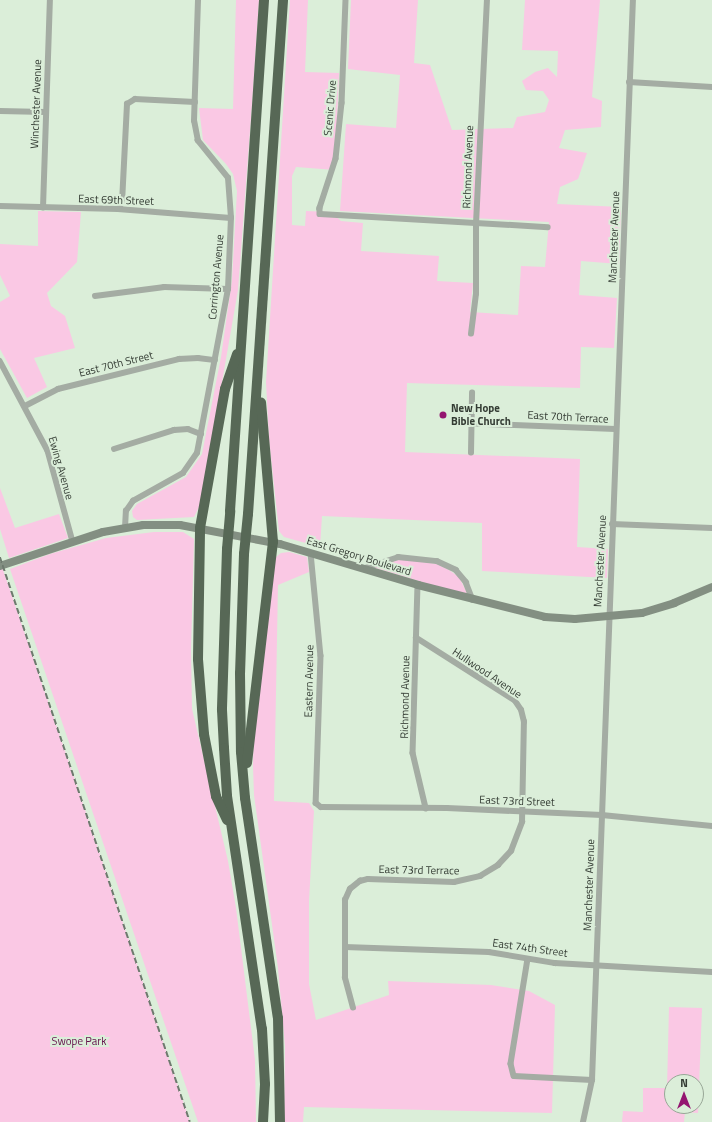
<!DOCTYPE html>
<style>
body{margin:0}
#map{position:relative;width:712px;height:1122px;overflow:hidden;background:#dbeed9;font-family:"Titillium Web",sans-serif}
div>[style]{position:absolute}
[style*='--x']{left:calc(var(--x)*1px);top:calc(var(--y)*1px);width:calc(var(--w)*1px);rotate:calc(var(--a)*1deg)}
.green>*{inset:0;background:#fac8e4}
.minor>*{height:5.5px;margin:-2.75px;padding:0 2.75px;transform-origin:2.75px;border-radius:2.75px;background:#a4aca3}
.secondary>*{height:8px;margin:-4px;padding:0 4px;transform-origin:4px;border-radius:4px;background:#838f82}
.motorway>*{height:10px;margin:-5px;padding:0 5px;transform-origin:5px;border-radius:5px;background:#576856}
.rail>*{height:1.5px;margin-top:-0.75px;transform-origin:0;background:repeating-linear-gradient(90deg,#6e7a6e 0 6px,transparent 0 9px)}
.motorway-bridge>*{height:10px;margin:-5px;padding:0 5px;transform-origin:5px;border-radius:5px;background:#576856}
.dots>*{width:11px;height:11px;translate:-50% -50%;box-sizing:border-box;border:2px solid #dbeed9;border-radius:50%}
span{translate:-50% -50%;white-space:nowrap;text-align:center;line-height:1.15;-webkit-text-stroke:4px #dbeed9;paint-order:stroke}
.street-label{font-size:11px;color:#343c34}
.poi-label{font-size:11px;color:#343c34;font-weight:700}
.left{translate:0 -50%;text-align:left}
.park-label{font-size:11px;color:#630e4a}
.north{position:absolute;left:664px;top:1074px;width:40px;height:40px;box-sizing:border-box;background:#dbeed9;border:1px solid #98a797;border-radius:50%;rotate:0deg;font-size:11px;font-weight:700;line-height:16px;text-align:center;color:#343c34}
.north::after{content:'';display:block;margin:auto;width:14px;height:18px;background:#941670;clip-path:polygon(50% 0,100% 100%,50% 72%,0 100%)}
</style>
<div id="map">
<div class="green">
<i style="clip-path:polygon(236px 0,259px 0,252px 104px,238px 290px,201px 503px,194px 517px,137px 520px,133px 517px,132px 511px,137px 504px,186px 477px,202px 454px,221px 357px,232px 280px,237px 191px,233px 174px,226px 164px,203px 140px,199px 108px,233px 109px)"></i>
<i style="clip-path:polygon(290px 0,308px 0,305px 72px,339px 73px,335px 170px,296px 167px,292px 176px,292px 225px,305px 226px,306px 211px,331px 212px,341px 221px,363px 223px,361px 251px,439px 256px,437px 281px,473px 283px,470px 312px,518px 315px,521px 266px,545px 267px,549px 222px,340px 211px,346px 124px,396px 128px,400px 75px,348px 69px,351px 0,418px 0,414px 63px,430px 65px,452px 130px,513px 128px,517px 117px,545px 112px,549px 100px,543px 91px,526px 90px,522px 81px,535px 72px,548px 68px,557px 77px,558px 51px,522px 50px,525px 0,600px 0,592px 97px,602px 101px,601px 127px,565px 130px,559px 148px,587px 153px,578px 179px,560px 187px,557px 204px,621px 207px,619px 264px,581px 261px,579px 295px,617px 298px,614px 348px,581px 347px,580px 388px,407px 383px,405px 452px,580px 459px,577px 547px,608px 549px,607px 578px,482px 571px,482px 523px,322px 516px,320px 547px,284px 537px,279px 531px,269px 439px,266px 382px)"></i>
<i style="clip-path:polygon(38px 211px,81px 212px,77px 262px,47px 293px,51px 306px,65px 316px,75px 348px,34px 358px,47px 387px,27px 398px,0 349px,0 302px,10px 296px,0 275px,0 244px,38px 246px)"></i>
<i style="clip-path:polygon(0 488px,15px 528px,59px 514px,68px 538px,9px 558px,0 529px)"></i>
<i style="clip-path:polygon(154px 532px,183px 532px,194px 539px,191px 650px,192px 709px,228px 861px,236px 908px,255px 1060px,256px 1122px,198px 1122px,10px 569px,50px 554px,106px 538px)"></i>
<i style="clip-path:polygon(289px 552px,307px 557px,309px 572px,278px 585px,274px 801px,309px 803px,314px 811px,309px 901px,309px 984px,316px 1020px,389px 995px,388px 981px,491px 985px,529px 991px,555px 1005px,552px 1113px,304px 1107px,303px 1122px,284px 1122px,285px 1046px,278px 968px,254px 795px,253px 766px,254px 718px,275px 558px,281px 553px)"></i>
<i style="clip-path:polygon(402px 559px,437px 564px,449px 570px,459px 577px,467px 593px,465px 595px,373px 567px)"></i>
<i style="clip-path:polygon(0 561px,76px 783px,190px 1122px,0 1122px)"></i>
<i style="clip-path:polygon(evenodd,669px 1007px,702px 1008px,698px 1113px,685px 1112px,684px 1122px,622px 1122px,623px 1111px,643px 1112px,643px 1088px,667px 1088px,669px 1007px,672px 1082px,696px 1082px,696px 1106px,672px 1106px,672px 1082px)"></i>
</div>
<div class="minor">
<i style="--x:346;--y:0;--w:103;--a:92.2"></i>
<i style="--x:342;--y:103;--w:56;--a:96.1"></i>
<i style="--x:336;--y:159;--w:52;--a:108.1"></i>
<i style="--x:320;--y:208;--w:6;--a:90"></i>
<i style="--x:320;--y:214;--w:228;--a:3.3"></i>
<i style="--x:629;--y:82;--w:83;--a:3.4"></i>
<i style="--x:0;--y:111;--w:45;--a:1.3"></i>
<i style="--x:0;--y:206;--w:118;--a:1.5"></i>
<i style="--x:118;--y:209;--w:113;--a:4.6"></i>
<i style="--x:43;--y:208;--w:208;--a:-88.1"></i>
<i style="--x:118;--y:209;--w:7;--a:-56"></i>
<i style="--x:122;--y:203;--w:99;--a:-87.1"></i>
<i style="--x:127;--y:104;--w:9;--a:-32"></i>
<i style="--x:135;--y:99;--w:60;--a:2.9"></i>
<i style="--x:95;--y:296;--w:70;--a:-7.4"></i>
<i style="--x:164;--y:287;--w:64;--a:1.8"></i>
<i style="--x:471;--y:334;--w:40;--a:-82.9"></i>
<i style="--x:476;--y:294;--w:70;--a:-90"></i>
<i style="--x:476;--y:224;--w:224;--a:-87.2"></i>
<i style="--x:0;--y:361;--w:102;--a:61.9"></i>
<i style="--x:48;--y:451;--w:94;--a:74.6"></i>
<i style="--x:25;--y:406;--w:37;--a:-27"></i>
<i style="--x:58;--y:389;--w:125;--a:-13.9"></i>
<i style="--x:179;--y:359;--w:19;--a:-3"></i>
<i style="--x:198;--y:358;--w:17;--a:7"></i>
<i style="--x:463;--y:423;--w:152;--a:2.3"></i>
<i style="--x:114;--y:449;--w:63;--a:-17.6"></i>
<i style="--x:174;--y:430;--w:14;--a:-4"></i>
<i style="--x:188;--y:429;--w:14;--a:21"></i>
<i style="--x:471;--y:453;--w:60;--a:-89"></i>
<i style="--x:612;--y:524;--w:100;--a:2.3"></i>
<i style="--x:125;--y:528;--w:17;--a:-87"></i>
<i style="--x:126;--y:511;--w:12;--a:-55"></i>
<i style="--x:133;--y:501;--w:57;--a:-29.2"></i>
<i style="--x:183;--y:473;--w:24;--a:-55"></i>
<i style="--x:197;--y:453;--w:167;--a:-79.3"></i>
<i style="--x:228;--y:289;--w:71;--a:-87.6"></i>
<i style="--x:231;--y:218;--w:40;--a:-94.3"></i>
<i style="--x:228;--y:178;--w:48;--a:-129"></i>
<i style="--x:198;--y:141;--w:20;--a:-101"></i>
<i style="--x:194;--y:121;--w:121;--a:-88.1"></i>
<i style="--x:311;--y:553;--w:103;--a:84.5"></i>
<i style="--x:321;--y:656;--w:147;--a:91.9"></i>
<i style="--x:316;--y:803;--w:6;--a:39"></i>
<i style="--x:321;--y:807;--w:126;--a:0.5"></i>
<i style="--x:447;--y:808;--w:155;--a:2.6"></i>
<i style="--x:602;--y:815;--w:111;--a:5.7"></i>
<i style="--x:365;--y:568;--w:35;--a:-18"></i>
<i style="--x:398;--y:557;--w:39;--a:6"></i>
<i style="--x:437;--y:561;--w:21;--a:25"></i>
<i style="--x:456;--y:570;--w:16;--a:50"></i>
<i style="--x:466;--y:582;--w:19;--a:69"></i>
<i style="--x:418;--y:585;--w:168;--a:91.7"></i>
<i style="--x:413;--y:753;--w:57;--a:76.7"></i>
<i style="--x:345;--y:947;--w:144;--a:2"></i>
<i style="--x:489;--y:952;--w:67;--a:9.5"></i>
<i style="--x:555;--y:963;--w:157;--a:3.3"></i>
<i style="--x:528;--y:959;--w:106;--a:99.2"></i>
<i style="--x:511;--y:1064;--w:12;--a:76"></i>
<i style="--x:514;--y:1076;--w:78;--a:2.9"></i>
<i style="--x:353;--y:1008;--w:31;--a:-105"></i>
<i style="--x:345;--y:978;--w:78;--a:-90"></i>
<i style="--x:345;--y:900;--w:12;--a:-66"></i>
<i style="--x:350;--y:889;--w:13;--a:-39"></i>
<i style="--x:360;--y:881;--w:8;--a:-14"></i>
<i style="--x:368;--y:879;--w:86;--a:2"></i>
<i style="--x:454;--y:882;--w:27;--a:-13"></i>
<i style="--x:480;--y:876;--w:21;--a:-31"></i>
<i style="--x:498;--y:865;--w:19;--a:-47"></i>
<i style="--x:511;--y:851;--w:31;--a:-69"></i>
<i style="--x:522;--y:822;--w:100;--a:-88.9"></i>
<i style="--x:524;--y:722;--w:12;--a:-104"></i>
<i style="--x:521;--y:710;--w:11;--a:-124"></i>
<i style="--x:515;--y:701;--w:117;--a:-147.5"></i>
<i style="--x:583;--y:1122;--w:43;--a:-77.9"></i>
<i style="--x:592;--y:1080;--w:1081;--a:-87.83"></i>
</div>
<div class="secondary">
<i style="--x:0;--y:566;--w:108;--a:-18.3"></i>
<i style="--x:103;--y:532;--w:41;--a:-9.9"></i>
<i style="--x:143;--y:525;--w:37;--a:0"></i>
<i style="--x:180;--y:525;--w:102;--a:10.8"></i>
<i style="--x:280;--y:544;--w:144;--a:16.5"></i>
<i style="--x:418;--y:585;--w:131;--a:14.1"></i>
<i style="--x:545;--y:617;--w:30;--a:4"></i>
<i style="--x:575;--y:619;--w:67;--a:-5.1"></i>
<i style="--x:642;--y:613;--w:34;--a:-17"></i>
<i style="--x:674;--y:603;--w:41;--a:-22.8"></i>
</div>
<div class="motorway">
<i style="--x:230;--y:511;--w:512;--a:-86.19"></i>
<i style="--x:248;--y:514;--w:515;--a:-86.1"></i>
<i style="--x:227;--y:549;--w:161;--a:91.8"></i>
<i style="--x:222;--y:710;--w:38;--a:87"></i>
<i style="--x:224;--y:748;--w:48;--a:86.4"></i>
<i style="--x:227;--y:796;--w:236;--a:81.5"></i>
<i style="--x:262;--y:1029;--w:55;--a:86.9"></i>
<i style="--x:265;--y:1084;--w:38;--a:93"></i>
<i style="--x:244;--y:554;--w:119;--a:91.9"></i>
<i style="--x:240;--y:673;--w:79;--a:89.3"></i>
<i style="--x:241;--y:752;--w:46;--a:85"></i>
<i style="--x:245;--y:798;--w:222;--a:81.5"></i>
<i style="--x:278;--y:1018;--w:104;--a:88.9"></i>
<i style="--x:247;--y:763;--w:223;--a:-83.3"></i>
<i style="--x:273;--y:542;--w:140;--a:-94.9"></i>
<i style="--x:227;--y:820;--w:26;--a:-115"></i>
<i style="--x:216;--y:796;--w:63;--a:-101"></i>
<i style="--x:204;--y:734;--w:75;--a:-94.6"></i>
<i style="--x:198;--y:659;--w:131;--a:-89.1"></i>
<i style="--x:200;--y:528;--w:141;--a:-79.8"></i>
<i style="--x:225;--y:389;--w:37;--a:-71"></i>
</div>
<div class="rail">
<i style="--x:0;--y:557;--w:596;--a:71.41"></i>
</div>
<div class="motorway-bridge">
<i style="--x:227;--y:549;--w:38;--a:-85"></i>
<i style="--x:244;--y:554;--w:40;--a:-84.3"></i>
</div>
<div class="dots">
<i style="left:443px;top:415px;background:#941670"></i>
</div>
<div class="street-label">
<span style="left:36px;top:104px;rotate:-88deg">Winchester Avenue</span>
<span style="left:330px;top:108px;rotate:-85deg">Scenic Drive</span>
<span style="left:468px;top:167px;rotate:-88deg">Richmond Avenue</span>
<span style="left:116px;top:200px;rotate:2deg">East 69th Street</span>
<span style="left:614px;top:237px;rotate:-88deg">Manchester Avenue</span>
<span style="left:216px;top:277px;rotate:-85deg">Corrington Avenue</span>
<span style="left:116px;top:364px;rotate:-14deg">East 70th Street</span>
<span style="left:568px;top:417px;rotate:3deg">East 70th Terrace</span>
<span style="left:61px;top:468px;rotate:74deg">Ewing Avenue</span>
<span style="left:359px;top:556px;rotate:17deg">East Gregory Boulevard</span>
<span style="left:600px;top:561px;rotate:-87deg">Manchester Avenue</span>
<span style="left:487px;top:673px;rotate:34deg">Hullwood Avenue</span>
<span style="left:309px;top:681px;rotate:-89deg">Eastern Avenue</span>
<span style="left:405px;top:697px;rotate:-89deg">Richmond Avenue</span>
<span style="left:517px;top:801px;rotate:2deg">East 73rd Street</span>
<span style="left:419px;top:870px;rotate:1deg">East 73rd Terrace</span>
<span style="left:589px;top:885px;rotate:-88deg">Manchester Avenue</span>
<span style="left:530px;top:948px;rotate:8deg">East 74th Street</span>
</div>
<div class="poi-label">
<span class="left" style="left:451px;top:415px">New Hope<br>Bible Church</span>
</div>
<div class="park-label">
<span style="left:79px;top:1041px">Swope Park</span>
</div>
<div class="north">N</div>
</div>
